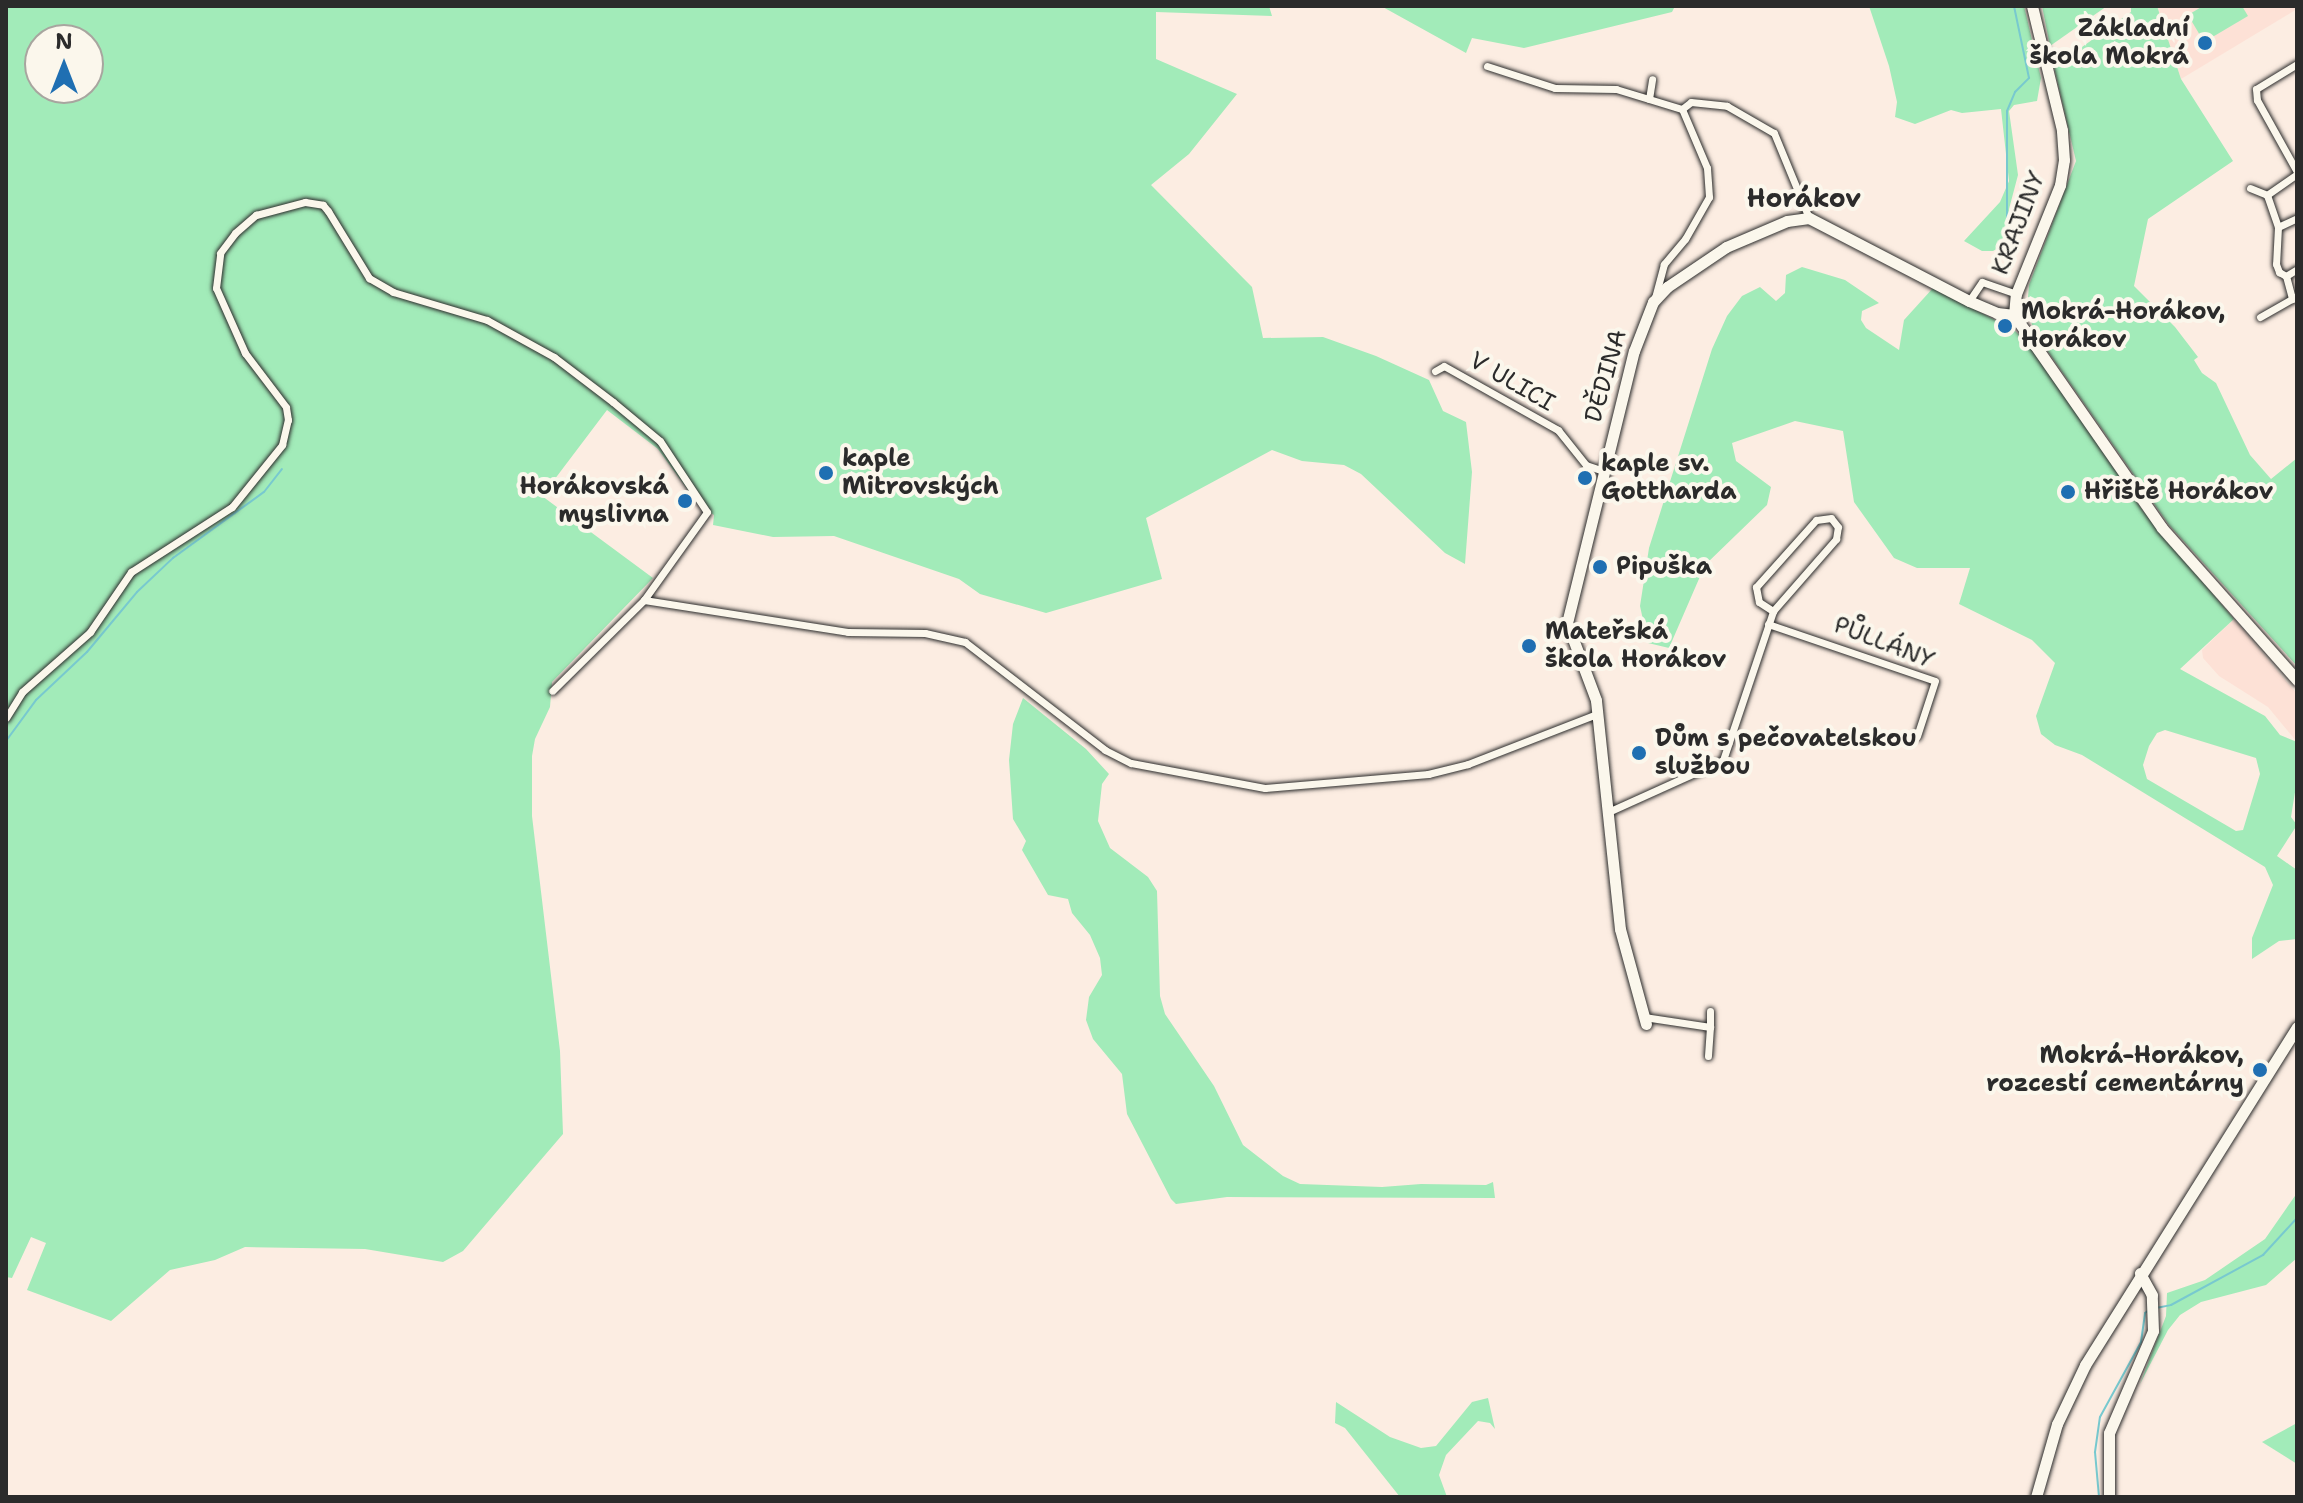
<!DOCTYPE html>
<meta charset="utf-8">
<style>
body{margin:0}
#map{position:relative;width:2303px;height:1503px;overflow:hidden;background:#fcede2;font-family:"Shantell Sans",sans-serif}
div>[style]{position:absolute}
[style*='--x']{left:calc(var(--x)*1px);top:calc(var(--y)*1px);width:calc(var(--w)*1px);rotate:calc(var(--a)*1deg)}
.built>*{inset:0;background:#fde1d6}
.green>*{inset:0;background:#a2ebb9}
.stream>*{height:2px;margin:-1px;padding:0 1px;transform-origin:1px;border-radius:1px;background:#78c9cf}
.roads{filter:drop-shadow(0 0 2px #2b2b2b) drop-shadow(0 0 2px #2b2b2b)}
.street>*{height:7px;margin:-3.5px;padding:0 3.5px;transform-origin:3.5px;border-radius:3.5px;background:#fbf7ec}
.secondary>*{height:11px;margin:-5.5px;padding:0 5.5px;transform-origin:5.5px;border-radius:5.5px;background:#fbf7ec}
.dots>*{width:22px;height:22px;translate:-50% -50%;box-sizing:border-box;border:4px solid #fbf7ec;border-radius:50%}
span{translate:-50% -50%;white-space:nowrap;text-align:center;line-height:1.15;-webkit-text-stroke:8px #fbf7ec;paint-order:stroke}
.poi-label{font-size:24px;color:#2b2b2b;font-weight:700}
.right{translate:-100% -50%;text-align:right}
.left{translate:0 -50%;text-align:left}
.street-label{font-size:24px;color:#2b2b2b}
.neighbourhood-label{font-size:26px;color:#2b2b2b;font-weight:700}
.frame{position:absolute;inset:0;border:8px solid #2b2b2b;pointer-events:none}
.north{position:absolute;left:24px;top:24px;width:80px;height:80px;box-sizing:border-box;background:#fbf7ec;border:2px solid #a8a59f;border-radius:50%;rotate:0deg;font-size:22px;font-weight:700;line-height:32px;text-align:center;color:#2b2b2b}
.north::after{content:'';display:block;margin:auto;width:28px;height:36px;background:#1f6fb2;clip-path:polygon(50% 0,100% 100%,50% 72%,0 100%)}
</style>
<div id="map">
<div class="built">
<i style="clip-path:polygon(2157px 6px,2297px 6px,2297px 9px,2181px 79px)"></i>
<i style="clip-path:polygon(2234px 619px,2297px 694px,2297px 742px,2268px 707px,2219px 676px,2203px 658px,2202px 650px)"></i>
</div>
<div class="green">
<i style="clip-path:polygon(evenodd,6px 6px,1269px 6px,1272px 16px,1156px 12px,1156px 59px,1237px 94px,1189px 154px,1151px 185px,1252px 287px,1263px 338px,1323px 337px,1376px 356px,1429px 380px,1443px 411px,1466px 422px,1472px 472px,1465px 564px,1445px 553px,1361px 474px,1344px 465px,1302px 461px,1272px 450px,1146px 518px,1162px 579px,1046px 613px,980px 594px,959px 579px,834px 536px,773px 537px,713px 525px,714px 515px,698px 504px,658px 449px,607px 410px,542px 496px,653px 578px,552px 682px,550px 707px,535px 739px,532px 756px,532px 816px,560px 1051px,563px 1134px,463px 1251px,443px 1262px,365px 1249px,245px 1247px,215px 1260px,170px 1270px,111px 1321px,27px 1290px,46px 1243px,31px 1237px,12px 1278px,6px 1277px,6px 6px,40px 40px,88px 40px,88px 88px,40px 88px,40px 40px)"></i>
<i style="clip-path:polygon(1381px 6px,1675px 6px,1672px 12px,1524px 48px,1472px 38px,1466px 53px)"></i>
<i style="clip-path:polygon(1869px 6px,2024px 6px,2041px 78px,2037px 101px,2014px 105px,2009px 111px,2018px 175px,2009px 209px,2008px 242px,1993px 251px,1982px 251px,1964px 241px,2000px 202px,2009px 181px,2001px 109px,1962px 113px,1951px 110px,1915px 124px,1895px 117px,1897px 102px,1889px 66px)"></i>
<i style="clip-path:polygon(2042px 6px,2107px 6px,2050px 46px)"></i>
<i style="clip-path:polygon(2131px 6px,2157px 6px,2181px 79px,2233px 161px,2148px 219px,2134px 286px,2175px 327px,2198px 357px,2194px 360px,2202px 373px,2216px 383px,2250px 455px,2271px 479px,2297px 458px,2297px 666px,2169px 525px,2035px 333px,2027px 310px,2029px 285px,2076px 161px,2054px 67px,2131px 12px)"></i>
<i style="clip-path:polygon(2203px 6px,2242px 6px,2248px 16px,2204px 42px,2188px 15px)"></i>
<i style="clip-path:polygon(evenodd,1802px 267px,1845px 280px,1879px 303px,1862px 311px,1861px 320px,1866px 328px,1899px 350px,1904px 320px,1933px 288px,1999px 322px,2001px 320px,2015px 331px,2029px 343px,2143px 511px,2234px 619px,2180px 669px,2265px 716px,2280px 735px,2297px 742px,2297px 780px,2291px 817px,2297px 825px,2277px 856px,2297px 870px,2297px 939px,2279px 941px,2252px 959px,2252px 938px,2273px 885px,2265px 867px,2082px 755px,2055px 745px,2041px 734px,2036px 716px,2055px 663px,2032px 640px,1959px 604px,1970px 568px,1917px 568px,1894px 558px,1854px 502px,1843px 431px,1795px 421px,1732px 443px,1736px 461px,1771px 487px,1767px 505px,1705px 565px,1669px 648px,1648px 643px,1640px 606px,1649px 548px,1712px 349px,1727px 316px,1742px 296px,1760px 287px,1776px 301px,1785px 293px,1786px 275px,1802px 267px,2165px 730px,2256px 758px,2260px 774px,2243px 830px,2236px 831px,2147px 779px,2143px 765px,2149px 746px,2157px 733px,2165px 730px)"></i>
<i style="clip-path:polygon(1023px 698px,1086px 749px,1109px 774px,1102px 784px,1098px 821px,1110px 848px,1148px 877px,1157px 891px,1160px 996px,1165px 1014px,1214px 1086px,1243px 1145px,1283px 1176px,1300px 1184px,1382px 1187px,1421px 1184px,1486px 1185px,1493px 1182px,1495px 1198px,1227px 1197px,1176px 1204px,1171px 1199px,1127px 1114px,1122px 1074px,1093px 1039px,1086px 1020px,1089px 997px,1102px 975px,1100px 958px,1090px 935px,1072px 913px,1068px 899px,1048px 895px,1022px 850px,1026px 841px,1013px 819px,1009px 760px,1013px 724px)"></i>
<i style="clip-path:polygon(2297px 1193px,2297px 1258px,2266px 1285px,2201px 1302px,2180px 1315px,2168px 1330px,2140px 1384px,2166px 1316px,2167px 1293px,2205px 1280px,2265px 1239px)"></i>
<i style="clip-path:polygon(1488px 1398px,1495px 1429px,1490px 1423px,1478px 1421px,1446px 1455px,1439px 1475px,1447px 1497px,1400px 1497px,1345px 1428px,1335px 1423px,1336px 1402px,1390px 1437px,1421px 1448px,1436px 1446px,1472px 1402px)"></i>
<i style="clip-path:polygon(2297px 1423px,2297px 1464px,2262px 1442px)"></i>
</div>
<div class="stream">
<i style="--x:2007;--y:257;--w:146;--a:-90"></i>
<i style="--x:2007;--y:111;--w:21;--a:-67"></i>
<i style="--x:2015;--y:92;--w:20;--a:-45"></i>
<i style="--x:2029;--y:78;--w:74;--a:-101.8"></i>
<i style="--x:6;--y:741;--w:51;--a:-53.8"></i>
<i style="--x:36;--y:700;--w:70;--a:-43.3"></i>
<i style="--x:87;--y:652;--w:78;--a:-50.2"></i>
<i style="--x:137;--y:592;--w:50;--a:-43.4"></i>
<i style="--x:173;--y:558;--w:112;--a:-36"></i>
<i style="--x:264;--y:492;--w:29;--a:-52"></i>
<i style="--x:2156;--y:1308;--w:15;--a:-11"></i>
<i style="--x:2171;--y:1305;--w:105;--a:-28.5"></i>
<i style="--x:2263;--y:1255;--w:50;--a:-47.4"></i>
<i style="--x:2099;--y:1497;--w:45;--a:-95.1"></i>
<i style="--x:2095;--y:1452;--w:35;--a:-82"></i>
<i style="--x:2100;--y:1417;--w:85;--a:-61.3"></i>
<i style="--x:2141;--y:1342;--w:29;--a:-82"></i>
<i style="--x:2145;--y:1313;--w:5;--a:-37"></i>
</div>
<div class="roads">
<div class="street">
<i style="--x:2297;--y:64;--w:48;--a:148.6"></i>
<i style="--x:2256;--y:89;--w:11;--a:85"></i>
<i style="--x:2257;--y:100;--w:82;--a:60.9"></i>
<i style="--x:1487;--y:66;--w:71;--a:17.9"></i>
<i style="--x:1555;--y:88;--w:61;--a:0.9"></i>
<i style="--x:1616;--y:89;--w:69;--a:16.9"></i>
<i style="--x:1682;--y:109;--w:64;--a:67"></i>
<i style="--x:1707;--y:168;--w:29;--a:86"></i>
<i style="--x:1709;--y:197;--w:48;--a:119.7"></i>
<i style="--x:1685;--y:239;--w:33;--a:130"></i>
<i style="--x:1664;--y:264;--w:34;--a:105"></i>
<i style="--x:1649;--y:99;--w:20;--a:-81"></i>
<i style="--x:1682;--y:109;--w:11;--a:-38"></i>
<i style="--x:1691;--y:102;--w:36;--a:6"></i>
<i style="--x:1727;--y:106;--w:54;--a:29.9"></i>
<i style="--x:1774;--y:133;--w:92;--a:67.6"></i>
<i style="--x:2297;--y:174;--w:37;--a:145"></i>
<i style="--x:2267;--y:195;--w:34;--a:71"></i>
<i style="--x:2278;--y:227;--w:21;--a:-25"></i>
<i style="--x:2250;--y:188;--w:18;--a:22"></i>
<i style="--x:2278;--y:227;--w:37;--a:93"></i>
<i style="--x:2276;--y:264;--w:9;--a:69"></i>
<i style="--x:2279;--y:272;--w:8;--a:30"></i>
<i style="--x:2286;--y:276;--w:13;--a:-32"></i>
<i style="--x:2286;--y:276;--w:24;--a:75"></i>
<i style="--x:1969;--y:301;--w:23;--a:-56"></i>
<i style="--x:1982;--y:282;--w:36;--a:19"></i>
<i style="--x:2260;--y:317;--w:43;--a:-29.6"></i>
<i style="--x:1435;--y:371;--w:10;--a:-29"></i>
<i style="--x:1444;--y:366;--w:131;--a:29.3"></i>
<i style="--x:1558;--y:430;--w:45;--a:51.3"></i>
<i style="--x:1586;--y:465;--w:18;--a:19"></i>
<i style="--x:644;--y:600;--w:206;--a:8.9"></i>
<i style="--x:848;--y:632;--w:77;--a:0.7"></i>
<i style="--x:925;--y:633;--w:41;--a:12.7"></i>
<i style="--x:965;--y:642;--w:177;--a:37.6"></i>
<i style="--x:1105;--y:750;--w:29;--a:27"></i>
<i style="--x:1131;--y:763;--w:136;--a:10.6"></i>
<i style="--x:1265;--y:788;--w:164;--a:-4.9"></i>
<i style="--x:1428;--y:774;--w:41;--a:-14"></i>
<i style="--x:1468;--y:764;--w:138;--a:-21.2"></i>
<i style="--x:1768;--y:624;--w:176;--a:18.8"></i>
<i style="--x:1935;--y:681;--w:58;--a:108.1"></i>
<i style="--x:6;--y:718;--w:31;--a:-58"></i>
<i style="--x:22;--y:692;--w:91;--a:-41.4"></i>
<i style="--x:90;--y:632;--w:73;--a:-55.7"></i>
<i style="--x:131;--y:572;--w:120;--a:-32.8"></i>
<i style="--x:232;--y:507;--w:80;--a:-51.1"></i>
<i style="--x:282;--y:445;--w:26;--a:-77"></i>
<i style="--x:288;--y:420;--w:13;--a:-99"></i>
<i style="--x:286;--y:407;--w:68;--a:-127.2"></i>
<i style="--x:245;--y:353;--w:71;--a:-114"></i>
<i style="--x:216;--y:288;--w:35;--a:-83"></i>
<i style="--x:220;--y:253;--w:25;--a:-53"></i>
<i style="--x:235;--y:233;--w:28;--a:-41"></i>
<i style="--x:256;--y:215;--w:51;--a:-14.9"></i>
<i style="--x:305;--y:202;--w:18;--a:9"></i>
<i style="--x:323;--y:205;--w:8;--a:50"></i>
<i style="--x:328;--y:211;--w:79;--a:58.5"></i>
<i style="--x:369;--y:278;--w:28;--a:30"></i>
<i style="--x:393;--y:292;--w:98;--a:16.6"></i>
<i style="--x:487;--y:320;--w:77;--a:28.9"></i>
<i style="--x:554;--y:357;--w:74;--a:37.3"></i>
<i style="--x:613;--y:402;--w:61;--a:39.7"></i>
<i style="--x:660;--y:441;--w:85;--a:56.5"></i>
<i style="--x:707;--y:512;--w:108;--a:125.6"></i>
<i style="--x:644;--y:600;--w:129;--a:135.3"></i>
<i style="--x:1608;--y:812;--w:126;--a:-24.3"></i>
<i style="--x:1723;--y:760;--w:157;--a:-71.4"></i>
<i style="--x:1773;--y:611;--w:96;--a:-48.8"></i>
<i style="--x:1836;--y:539;--w:12;--a:-81"></i>
<i style="--x:1838;--y:527;--w:11;--a:-128"></i>
<i style="--x:1831;--y:518;--w:15;--a:172"></i>
<i style="--x:1816;--y:520;--w:90;--a:131.8"></i>
<i style="--x:1756;--y:587;--w:15;--a:79"></i>
<i style="--x:1759;--y:602;--w:17;--a:33"></i>
<i style="--x:1644;--y:1017;--w:67;--a:8.6"></i>
<i style="--x:1710;--y:1027;--w:29;--a:94"></i>
<i style="--x:1710;--y:1027;--w:16;--a:-90"></i>
</div>
<div class="secondary">
<i style="--x:2014;--y:315;--w:259;--a:55.2"></i>
<i style="--x:2162;--y:528;--w:203;--a:48.4"></i>
<i style="--x:2014;--y:315;--w:21;--a:-85"></i>
<i style="--x:2016;--y:294;--w:118;--a:-68"></i>
<i style="--x:2060;--y:185;--w:25;--a:-81"></i>
<i style="--x:2064;--y:160;--w:30;--a:-94"></i>
<i style="--x:2062;--y:130;--w:128;--a:-103.6"></i>
<i style="--x:1646;--y:1024;--w:98;--a:-105.3"></i>
<i style="--x:1620;--y:929;--w:230;--a:-96"></i>
<i style="--x:1596;--y:700;--w:82;--a:-110.6"></i>
<i style="--x:1567;--y:623;--w:280;--a:-76.2"></i>
<i style="--x:1634;--y:351;--w:53;--a:-68.8"></i>
<i style="--x:1653;--y:302;--w:21;--a:-47"></i>
<i style="--x:1667;--y:287;--w:71;--a:-34.1"></i>
<i style="--x:1726;--y:247;--w:66;--a:-23.1"></i>
<i style="--x:1787;--y:221;--w:22;--a:-8"></i>
<i style="--x:1809;--y:218;--w:180;--a:27.4"></i>
<i style="--x:1969;--y:301;--w:30;--a:23"></i>
<i style="--x:1997;--y:313;--w:17;--a:7"></i>
<i style="--x:2036;--y:1497;--w:76;--a:-74"></i>
<i style="--x:2057;--y:1424;--w:65;--a:-64.6"></i>
<i style="--x:2085;--y:1365;--w:399;--a:-57.9"></i>
<i style="--x:2109;--y:1497;--w:64;--a:-90"></i>
<i style="--x:2109;--y:1433;--w:111;--a:-66.7"></i>
<i style="--x:2153;--y:1331;--w:36;--a:-92"></i>
<i style="--x:2152;--y:1295;--w:25;--a:-119"></i>
</div>
</div>
<div class="dots">
<i style="left:2205px;top:43px;background:#1f6fb2"></i>
<i style="left:2005px;top:326px;background:#1f6fb2"></i>
<i style="left:826px;top:473px;background:#1f6fb2"></i>
<i style="left:1585px;top:478px;background:#1f6fb2"></i>
<i style="left:2068px;top:492px;background:#1f6fb2"></i>
<i style="left:685px;top:501px;background:#1f6fb2"></i>
<i style="left:1600px;top:567px;background:#1f6fb2"></i>
<i style="left:1529px;top:646px;background:#1f6fb2"></i>
<i style="left:1639px;top:753px;background:#1f6fb2"></i>
<i style="left:2260px;top:1070px;background:#1f6fb2"></i>
</div>
<div class="poi-label">
<span class="right" style="left:2189px;top:43px">Základní<br>škola Mokrá</span>
<span class="left" style="left:2021px;top:326px">Mokrá-Horákov,<br>Horákov</span>
<span class="left" style="left:842px;top:473px">kaple<br>Mitrovských</span>
<span class="left" style="left:1601px;top:478px">kaple sv.<br>Gottharda</span>
<span class="right" style="left:669px;top:501px">Horákovská<br>myslivna</span>
<span class="left" style="left:2084px;top:492px">Hřiště Horákov</span>
<span class="left" style="left:1616px;top:567px">Pipuška</span>
<span class="left" style="left:1545px;top:646px">Mateřská<br>škola Horákov</span>
<span class="left" style="left:1655px;top:753px">Dům s pečovatelskou<br>službou</span>
<span class="right" style="left:2244px;top:1070px">Mokrá-Horákov,<br>rozcestí cementárny</span>
</div>
<div class="street-label">
<span style="left:2019px;top:223px;rotate:-69deg">KRAJINY</span>
<span style="left:1606px;top:376px;rotate:-74deg">DĚDINA</span>
<span style="left:1512px;top:382px;rotate:30deg">V ULICI</span>
<span style="left:1884px;top:643px;rotate:21deg">PŮLLÁNY</span>
</div>
<div class="neighbourhood-label">
<span style="left:1804px;top:198px">Horákov</span>
</div>
<div class="frame"></div>
<div class="north">N</div>
</div>
